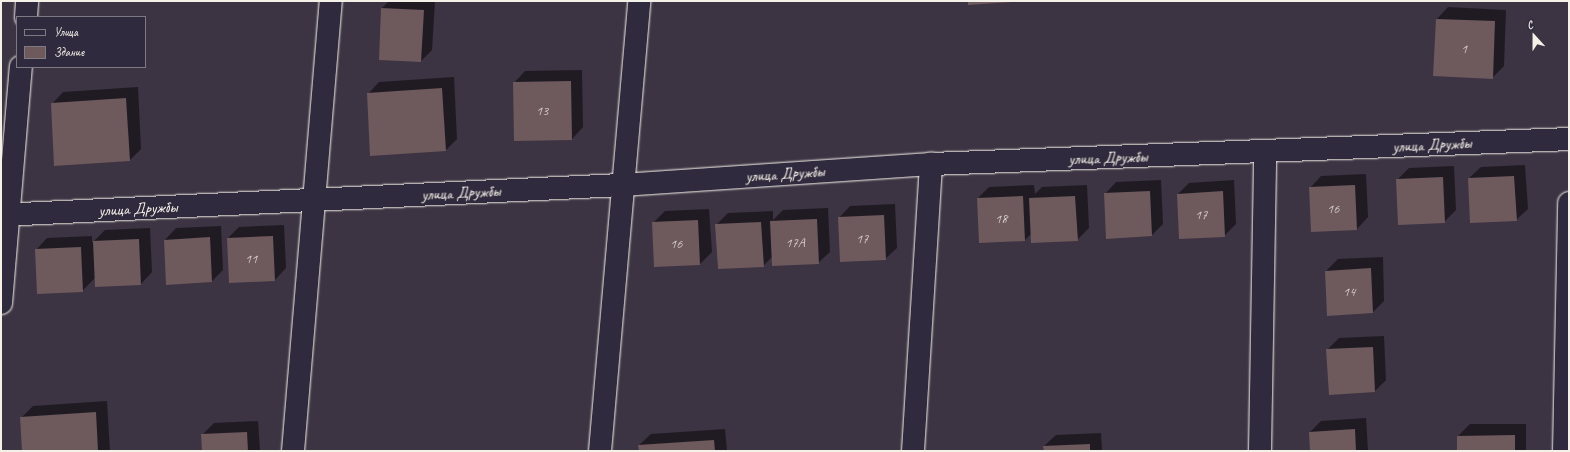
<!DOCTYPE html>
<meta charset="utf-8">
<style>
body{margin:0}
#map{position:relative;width:1570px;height:452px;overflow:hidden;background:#3c3343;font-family:Caveat,sans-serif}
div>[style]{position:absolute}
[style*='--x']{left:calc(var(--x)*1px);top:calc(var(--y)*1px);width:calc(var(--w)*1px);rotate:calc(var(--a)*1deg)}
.shadow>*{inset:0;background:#0007}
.building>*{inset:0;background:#6e595d}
.roads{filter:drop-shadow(0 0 1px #f4f1e8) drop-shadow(0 0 1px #f4f1e8)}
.minor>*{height:22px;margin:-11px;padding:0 11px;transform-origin:11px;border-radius:11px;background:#2f2a3d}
span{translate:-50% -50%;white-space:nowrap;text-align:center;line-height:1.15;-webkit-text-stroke:3px #2f2a3d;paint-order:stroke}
.number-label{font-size:14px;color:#d2cbc5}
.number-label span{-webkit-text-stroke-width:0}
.street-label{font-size:16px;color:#f4f1e8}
.frame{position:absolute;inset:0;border:2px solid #f4f1e8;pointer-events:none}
.legend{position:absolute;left:16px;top:16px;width:130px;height:52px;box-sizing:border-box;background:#2f2a3d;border:1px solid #7e7a81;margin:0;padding:5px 7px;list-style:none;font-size:12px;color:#f4f1e8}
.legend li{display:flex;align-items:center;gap:8px;height:20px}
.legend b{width:20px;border:1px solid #7e7a81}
.north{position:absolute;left:1514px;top:16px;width:40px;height:40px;-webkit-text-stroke:3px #2f2a3d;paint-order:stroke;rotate:339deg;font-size:11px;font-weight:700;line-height:16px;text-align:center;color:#f4f1e8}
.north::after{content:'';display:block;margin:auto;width:14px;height:18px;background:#f4f1e8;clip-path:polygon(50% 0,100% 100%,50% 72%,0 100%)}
</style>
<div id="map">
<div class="shadow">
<i style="clip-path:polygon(389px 1px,435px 1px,432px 50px,421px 61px,382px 8px)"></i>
<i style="clip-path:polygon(1448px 7px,1506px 10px,1504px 66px,1492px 78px,1434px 75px,1437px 19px)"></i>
<i style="clip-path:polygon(582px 70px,583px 127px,572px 139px,514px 83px,525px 71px)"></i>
<i style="clip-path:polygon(454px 77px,457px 139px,446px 150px,368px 94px,379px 82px)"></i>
<i style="clip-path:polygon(138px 87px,141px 149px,130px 160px,52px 104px,63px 92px)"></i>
<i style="clip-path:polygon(1525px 165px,1528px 209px,1516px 220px,1469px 178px,1481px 167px)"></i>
<i style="clip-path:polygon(1454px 166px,1456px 210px,1444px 222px,1397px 180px,1409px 168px)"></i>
<i style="clip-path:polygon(1366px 174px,1368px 217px,1357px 229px,1310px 188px,1321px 176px)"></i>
<i style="clip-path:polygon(1161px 180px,1163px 224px,1152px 235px,1105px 194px,1116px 182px)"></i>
<i style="clip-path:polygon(1234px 180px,1236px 224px,1224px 236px,1178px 194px,1189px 183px)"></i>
<i style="clip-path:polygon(1034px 185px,1035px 194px,1042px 187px,1087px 185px,1089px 228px,1077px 240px,1032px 233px,1025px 240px,978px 198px,989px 187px)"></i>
<i style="clip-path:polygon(895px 204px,897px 248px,885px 259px,839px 218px,850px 206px)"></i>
<i style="clip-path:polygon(828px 208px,830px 252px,818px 263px,773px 256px,763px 266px,716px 225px,728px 213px,773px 211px,773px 220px,783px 210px)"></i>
<i style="clip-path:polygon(709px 209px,712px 252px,700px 264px,655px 266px,653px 223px,665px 211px)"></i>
<i style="clip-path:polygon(284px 225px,286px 268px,275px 280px,228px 238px,239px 227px)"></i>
<i style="clip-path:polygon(221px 226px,223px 270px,212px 281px,167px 284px,165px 240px,176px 228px)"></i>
<i style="clip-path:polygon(150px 228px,152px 272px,141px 284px,95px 278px,82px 291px,36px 250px,47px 238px,92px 236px,92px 243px,105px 230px)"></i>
<i style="clip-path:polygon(1383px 257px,1384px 301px,1373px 312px,1326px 271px,1338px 259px)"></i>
<i style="clip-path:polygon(1384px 336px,1386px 380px,1374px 392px,1327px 350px,1339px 338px)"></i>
<i style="clip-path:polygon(107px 401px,110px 451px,23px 451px,21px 418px,33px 406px)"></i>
<i style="clip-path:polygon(1366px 418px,1368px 451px,1311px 451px,1310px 432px,1321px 421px)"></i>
<i style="clip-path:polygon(258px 421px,260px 451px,203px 451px,202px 435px,214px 423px)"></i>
<i style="clip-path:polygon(1470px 424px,1526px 424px,1526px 451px,1458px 451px,1458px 436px)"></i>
<i style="clip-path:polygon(725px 429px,727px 451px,640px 451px,639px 445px,651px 434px)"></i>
<i style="clip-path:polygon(1101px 433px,1102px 451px,1045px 451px,1044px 446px,1056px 435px)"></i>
</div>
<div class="building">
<i style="clip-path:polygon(968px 1px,1012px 1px,1012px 2px,968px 5px)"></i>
<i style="clip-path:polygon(381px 8px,424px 10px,421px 62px,379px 60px)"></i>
<i style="clip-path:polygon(1436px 19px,1495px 21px,1493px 79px,1433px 76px)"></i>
<i style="clip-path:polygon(571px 81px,572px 140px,514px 141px,513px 82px)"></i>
<i style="clip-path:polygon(442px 88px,446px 151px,370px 156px,367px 93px)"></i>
<i style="clip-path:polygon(126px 98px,130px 161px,54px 166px,51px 103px)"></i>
<i style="clip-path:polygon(1514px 176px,1517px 221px,1470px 223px,1468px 178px)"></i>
<i style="clip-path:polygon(1443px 177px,1445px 223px,1398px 225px,1396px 179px)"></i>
<i style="clip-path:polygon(1355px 185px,1357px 230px,1311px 232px,1309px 187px)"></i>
<i style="clip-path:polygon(1150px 191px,1152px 236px,1106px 239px,1104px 193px)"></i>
<i style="clip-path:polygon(1223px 191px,1225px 237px,1179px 239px,1177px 194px)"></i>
<i style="clip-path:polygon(1023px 196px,1025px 241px,979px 243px,977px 198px)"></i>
<i style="clip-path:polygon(1075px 196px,1078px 241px,1031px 243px,1029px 198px)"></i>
<i style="clip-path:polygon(884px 215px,886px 260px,840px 262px,838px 217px)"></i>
<i style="clip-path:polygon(817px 219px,819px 264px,772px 266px,770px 221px)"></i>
<i style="clip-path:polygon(698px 220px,700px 265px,654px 267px,652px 222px)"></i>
<i style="clip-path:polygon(761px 222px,764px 267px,718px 269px,715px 224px)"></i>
<i style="clip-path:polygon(273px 236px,275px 281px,229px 283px,227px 238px)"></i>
<i style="clip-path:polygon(210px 237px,212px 282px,166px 285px,164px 240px)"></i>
<i style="clip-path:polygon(139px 239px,141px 285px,95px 287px,93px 241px)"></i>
<i style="clip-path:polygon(81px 247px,83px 292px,37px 294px,35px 249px)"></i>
<i style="clip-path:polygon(1371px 268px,1373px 313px,1327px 316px,1325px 271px)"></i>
<i style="clip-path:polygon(1373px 347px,1375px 392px,1329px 395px,1326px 349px)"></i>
<i style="clip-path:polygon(96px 412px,98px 451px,22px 451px,20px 417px)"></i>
<i style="clip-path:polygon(1355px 429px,1356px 451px,1310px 451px,1309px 432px)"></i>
<i style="clip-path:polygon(247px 432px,248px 451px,202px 451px,201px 434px)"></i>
<i style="clip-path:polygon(1515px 435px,1515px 451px,1457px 451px,1457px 436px)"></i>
<i style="clip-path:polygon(714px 440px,715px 451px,639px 451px,638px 445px)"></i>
<i style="clip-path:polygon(1090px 444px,1090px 451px,1044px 451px,1043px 446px)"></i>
</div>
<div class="roads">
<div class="minor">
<i style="--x:26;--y:17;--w:16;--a:-86"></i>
<i style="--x:1;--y:215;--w:622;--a:-2.77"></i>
<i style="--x:622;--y:185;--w:310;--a:-3.9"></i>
<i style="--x:931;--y:164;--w:638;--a:-2.24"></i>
<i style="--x:1;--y:303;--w:237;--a:-85.2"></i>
<i style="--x:293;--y:451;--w:452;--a:-85.2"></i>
<i style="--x:600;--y:451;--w:452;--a:-85"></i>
<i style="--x:913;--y:451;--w:288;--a:-86.4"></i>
<i style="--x:1260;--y:451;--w:299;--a:-89"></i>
<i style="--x:1564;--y:451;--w:248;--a:-88.8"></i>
</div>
</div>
<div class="number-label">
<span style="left:1464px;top:49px">1</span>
<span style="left:542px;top:111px">13</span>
<span style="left:1333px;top:209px">16</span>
<span style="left:1201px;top:215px">17</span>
<span style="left:1001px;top:219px">18</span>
<span style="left:862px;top:239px">17</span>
<span style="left:795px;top:243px">17А</span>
<span style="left:676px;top:244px">16</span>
<span style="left:251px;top:259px">11</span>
<span style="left:1349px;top:292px">14</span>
</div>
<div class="street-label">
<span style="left:1432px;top:145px;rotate:-3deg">улица Дружбы</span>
<span style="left:1108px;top:158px;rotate:-2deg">улица Дружбы</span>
<span style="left:785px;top:174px;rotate:-4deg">улица Дружбы</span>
<span style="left:461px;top:193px;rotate:-3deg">улица Дружбы</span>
<span style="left:138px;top:209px;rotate:-3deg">улица Дружбы</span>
</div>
<div class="frame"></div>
<ul class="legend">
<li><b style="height:5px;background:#2f2a3d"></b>Улица</li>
<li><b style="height:11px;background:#6e595d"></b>Здание</li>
</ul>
<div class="north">С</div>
</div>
